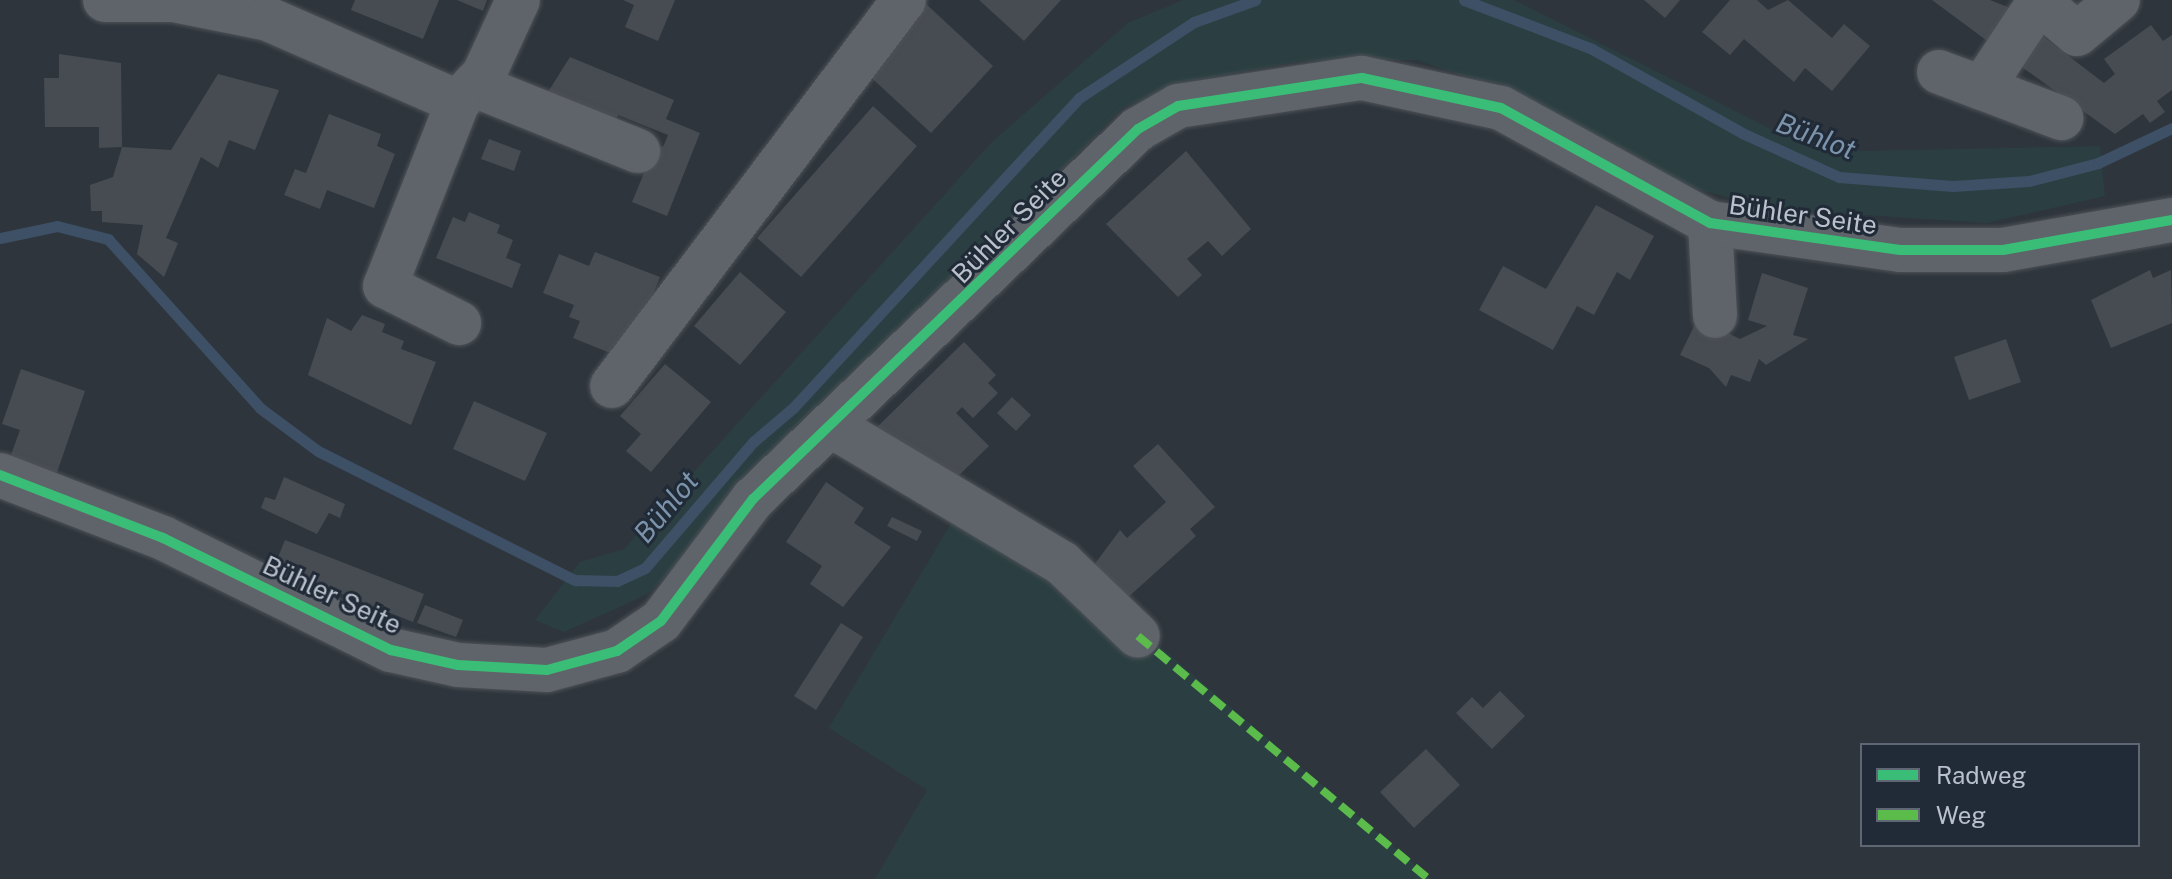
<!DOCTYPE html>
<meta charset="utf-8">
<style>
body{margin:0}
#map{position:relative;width:2172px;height:879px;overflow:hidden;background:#2e353c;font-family:"Public Sans",sans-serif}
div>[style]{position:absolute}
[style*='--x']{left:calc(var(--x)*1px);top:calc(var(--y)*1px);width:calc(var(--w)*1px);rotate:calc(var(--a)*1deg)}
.green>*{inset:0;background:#2b3f42}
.stream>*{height:11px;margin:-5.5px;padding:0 5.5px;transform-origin:5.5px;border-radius:5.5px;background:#3d5066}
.building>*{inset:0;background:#474c52}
.roads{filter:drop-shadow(0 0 2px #4d5157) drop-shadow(0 0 2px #4d5157)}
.minor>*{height:44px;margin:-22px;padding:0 22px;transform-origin:22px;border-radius:22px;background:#5f636a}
.quiet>*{height:8px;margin-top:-4px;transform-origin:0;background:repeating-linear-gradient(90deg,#5cbc4b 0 16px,transparent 0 24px)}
.cycleway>*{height:10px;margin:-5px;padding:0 5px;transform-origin:5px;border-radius:5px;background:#3abd76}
span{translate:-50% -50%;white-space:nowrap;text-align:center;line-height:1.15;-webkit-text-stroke:6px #212b37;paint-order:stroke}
.street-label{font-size:26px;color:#bac1cc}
.water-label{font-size:28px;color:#7c93ac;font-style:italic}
.legend{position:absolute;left:1860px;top:743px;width:280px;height:104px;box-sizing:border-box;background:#212b37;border:2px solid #5e6773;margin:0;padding:10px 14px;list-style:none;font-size:24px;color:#bac1cc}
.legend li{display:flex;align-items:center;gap:16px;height:40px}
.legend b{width:40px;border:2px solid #5e6773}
</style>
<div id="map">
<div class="green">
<i style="clip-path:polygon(1183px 0,1514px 0,1773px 130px,1861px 151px,2100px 146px,2105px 196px,1987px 223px,1775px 209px,1688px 187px,1495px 87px,1417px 60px,1301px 61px,1182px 83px,1122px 108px,648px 594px,564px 632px,535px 620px,580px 562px,624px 549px,992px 142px,1128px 23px)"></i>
<i style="clip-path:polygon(955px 517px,1062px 563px,1432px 879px,875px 879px,927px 790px,829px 728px)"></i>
</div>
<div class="stream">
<i style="--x:1464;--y:0;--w:137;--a:20.9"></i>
<i style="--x:1592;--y:49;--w:172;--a:29.2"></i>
<i style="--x:1742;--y:133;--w:107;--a:24.4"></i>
<i style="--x:1839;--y:177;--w:114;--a:4.5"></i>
<i style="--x:1953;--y:186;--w:76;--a:-3.8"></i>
<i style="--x:2029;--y:181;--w:71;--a:-14.6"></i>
<i style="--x:2098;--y:163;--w:82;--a:-25.3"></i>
<i style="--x:0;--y:238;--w:58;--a:-11.9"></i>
<i style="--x:57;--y:226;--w:53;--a:14.3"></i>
<i style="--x:108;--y:239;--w:227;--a:48"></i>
<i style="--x:260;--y:408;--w:72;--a:36.6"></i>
<i style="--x:318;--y:451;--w:288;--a:26.7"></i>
<i style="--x:575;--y:580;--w:42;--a:1.4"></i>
<i style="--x:617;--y:581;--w:31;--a:-25"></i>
<i style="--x:645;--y:568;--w:166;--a:-49.4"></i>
<i style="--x:753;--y:442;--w:52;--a:-40.4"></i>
<i style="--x:793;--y:408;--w:422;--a:-47.3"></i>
<i style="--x:1079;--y:98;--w:138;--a:-33.5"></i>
<i style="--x:1194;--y:22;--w:65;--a:-19.8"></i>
</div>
<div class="building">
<i style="clip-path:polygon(355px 0,439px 0,423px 39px,351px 10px)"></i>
<i style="clip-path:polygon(457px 0,487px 0,483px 11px)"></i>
<i style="clip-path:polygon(623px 0,675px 0,658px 41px,625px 27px,634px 5px)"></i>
<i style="clip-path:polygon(979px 0,1061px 0,1024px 41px)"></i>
<i style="clip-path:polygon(1644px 0,1680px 0,1665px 18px)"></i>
<i style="clip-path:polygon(1730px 0,1757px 0,1768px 10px,1788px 0,1832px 38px,1844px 24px,1870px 46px,1832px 91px,1805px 68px,1794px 82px,1744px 39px,1730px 55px,1702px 32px)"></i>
<i style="clip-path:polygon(1932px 0,1990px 0,2018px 11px,1994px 46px)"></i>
<i style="clip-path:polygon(925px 3px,993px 66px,931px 133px,863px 70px)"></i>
<i style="clip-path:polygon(2151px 25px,2163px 41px,2172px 35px,2172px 90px,2157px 101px,2165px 112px,2150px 123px,2143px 114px,2115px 134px,2019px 65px,2041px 35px,2104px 83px,2115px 74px,2104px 59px)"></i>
<i style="clip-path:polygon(59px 54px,121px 63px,122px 147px,99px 148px,99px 127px,45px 127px,44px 78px,59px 78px)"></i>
<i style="clip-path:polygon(570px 57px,674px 100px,666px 119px,700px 133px,667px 216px,632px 202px,656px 144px,663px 147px,668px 135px,618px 115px,611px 131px,541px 103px)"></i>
<i style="clip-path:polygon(218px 74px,279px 90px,255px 150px,229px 140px,218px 168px,201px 157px,166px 238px,178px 243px,164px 277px,137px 254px,143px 225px,102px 222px,102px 211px,91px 211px,90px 185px,113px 177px,122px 147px,171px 150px)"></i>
<i style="clip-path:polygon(873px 106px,917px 146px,801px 277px,757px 238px)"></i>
<i style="clip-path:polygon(329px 114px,381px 134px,377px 146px,395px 154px,374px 208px,327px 190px,320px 209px,284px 195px,295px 169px,306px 173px)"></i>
<i style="clip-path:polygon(489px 139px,521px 151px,514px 171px,481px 159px)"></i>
<i style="clip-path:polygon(1186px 151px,1251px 229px,1222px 256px,1208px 241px,1187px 259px,1202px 275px,1178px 297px,1106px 224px)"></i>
<i style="clip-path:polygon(1596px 205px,1654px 236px,1630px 280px,1617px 272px,1594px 315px,1577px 306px,1553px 350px,1479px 310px,1503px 266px,1546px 289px)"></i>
<i style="clip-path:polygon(469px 212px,500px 225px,497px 233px,513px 240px,506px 258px,521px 264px,512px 288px,436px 258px,453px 217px,465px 222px)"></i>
<i style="clip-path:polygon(595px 252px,660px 277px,634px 342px,615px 355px,573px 338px,580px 321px,569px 317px,574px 305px,543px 293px,559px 254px,589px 266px)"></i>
<i style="clip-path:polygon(2150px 270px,2153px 278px,2171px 270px,2172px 323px,2111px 348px,2091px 300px)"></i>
<i style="clip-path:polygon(740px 272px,786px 312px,740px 365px,694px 326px)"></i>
<i style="clip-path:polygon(1762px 273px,1808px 288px,1793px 335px,1808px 339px,1766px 365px,1759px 359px,1750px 382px,1731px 375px,1726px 387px,1709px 368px,1680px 355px,1698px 318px,1740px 339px,1767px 326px,1748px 320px)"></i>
<i style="clip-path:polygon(362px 315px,385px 324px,382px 332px,404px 341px,401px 349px,436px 362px,411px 425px,308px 375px,327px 318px,351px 331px)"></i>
<i style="clip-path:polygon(2006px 339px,2021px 382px,1969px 400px,1954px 357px)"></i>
<i style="clip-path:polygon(964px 342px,996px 375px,988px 383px,998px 393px,973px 418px,962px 407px,956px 413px,989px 446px,948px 486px,871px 433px)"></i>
<i style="clip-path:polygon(665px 364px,711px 402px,651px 472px,626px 451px,641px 434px,620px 416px)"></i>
<i style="clip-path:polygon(21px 369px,85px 391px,53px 484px,6px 468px,20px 430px,2px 424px)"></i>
<i style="clip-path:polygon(1012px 397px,1031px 415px,1016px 431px,997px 413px)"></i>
<i style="clip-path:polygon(474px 401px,547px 433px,525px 481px,453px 449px)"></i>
<i style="clip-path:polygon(1158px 444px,1215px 507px,1190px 529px,1196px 536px,1125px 600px,1094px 565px,1120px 530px,1127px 538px,1166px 502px,1133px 466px)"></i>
<i style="clip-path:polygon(284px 477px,345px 504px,340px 518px,329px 513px,317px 534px,261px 508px,265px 497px,275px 500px)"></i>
<i style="clip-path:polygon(826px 482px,864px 508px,854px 523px,891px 547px,843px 607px,810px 584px,822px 566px,786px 542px)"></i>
<i style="clip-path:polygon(892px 517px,922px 531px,917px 541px,887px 526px)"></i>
<i style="clip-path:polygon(285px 540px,424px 594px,413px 622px,274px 567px)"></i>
<i style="clip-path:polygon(425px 605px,463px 620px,456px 637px,417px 623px)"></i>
<i style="clip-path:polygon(841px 623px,863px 637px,816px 710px,794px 696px)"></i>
<i style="clip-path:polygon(1500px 691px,1525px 716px,1492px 749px,1456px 713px,1472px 697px,1483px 708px)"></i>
<i style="clip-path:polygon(1426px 749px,1460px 785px,1414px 828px,1380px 792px)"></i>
</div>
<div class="roads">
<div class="minor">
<i style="--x:105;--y:0;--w:68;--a:0"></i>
<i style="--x:173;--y:0;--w:97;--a:11.3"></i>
<i style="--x:268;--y:19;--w:207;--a:23.6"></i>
<i style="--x:458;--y:102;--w:38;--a:-47"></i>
<i style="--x:484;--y:74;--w:81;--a:-65.3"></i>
<i style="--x:2037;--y:0;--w:52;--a:40.4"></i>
<i style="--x:2077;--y:34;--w:53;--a:-39.7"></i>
<i style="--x:1939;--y:72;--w:46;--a:20.4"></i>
<i style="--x:1982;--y:88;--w:103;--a:-56.5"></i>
<i style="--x:474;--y:85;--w:177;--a:21.9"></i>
<i style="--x:1982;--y:88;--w:85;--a:20.8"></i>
<i style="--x:458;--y:102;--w:198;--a:111.6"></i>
<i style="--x:385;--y:286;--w:83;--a:26.6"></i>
<i style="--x:1710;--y:223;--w:93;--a:86.9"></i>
<i style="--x:612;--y:386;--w:484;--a:-52.9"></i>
<i style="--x:832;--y:426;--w:268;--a:30.8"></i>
<i style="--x:1062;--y:563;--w:105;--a:43.8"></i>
<i style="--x:0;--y:475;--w:175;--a:21.1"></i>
<i style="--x:163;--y:538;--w:254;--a:26.2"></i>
<i style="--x:391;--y:650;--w:69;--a:12.6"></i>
<i style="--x:458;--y:665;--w:89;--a:3.2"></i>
<i style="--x:547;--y:670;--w:73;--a:-15.2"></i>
<i style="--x:617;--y:651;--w:53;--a:-34.3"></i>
<i style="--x:661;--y:621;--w:153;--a:-53"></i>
<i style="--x:753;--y:499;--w:534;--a:-43.86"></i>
<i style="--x:1138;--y:129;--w:46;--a:-29.9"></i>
<i style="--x:1178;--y:106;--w:186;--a:-8.7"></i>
<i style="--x:1362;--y:78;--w:142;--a:12.2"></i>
<i style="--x:1501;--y:108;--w:239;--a:28.8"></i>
<i style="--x:1710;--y:223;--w:192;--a:8.1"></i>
<i style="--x:1900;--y:250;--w:103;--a:0"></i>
<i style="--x:2003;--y:250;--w:172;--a:-10.1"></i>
</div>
</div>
<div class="quiet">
<i style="--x:1138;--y:636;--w:379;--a:39.9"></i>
</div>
<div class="cycleway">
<i style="--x:0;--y:475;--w:175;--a:21.1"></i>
<i style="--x:163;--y:538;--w:254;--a:26.2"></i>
<i style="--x:391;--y:650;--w:69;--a:12.6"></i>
<i style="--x:458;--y:665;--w:89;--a:3.2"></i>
<i style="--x:547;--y:670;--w:73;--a:-15.2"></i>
<i style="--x:617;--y:651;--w:53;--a:-34.3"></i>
<i style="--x:661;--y:621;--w:153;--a:-53"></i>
<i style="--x:753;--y:499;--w:534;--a:-43.86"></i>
<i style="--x:1138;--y:129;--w:46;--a:-29.9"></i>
<i style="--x:1178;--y:106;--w:186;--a:-8.7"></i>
<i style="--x:1362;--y:78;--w:142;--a:12.2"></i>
<i style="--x:1501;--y:108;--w:239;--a:28.8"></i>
<i style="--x:1710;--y:223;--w:192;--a:8.1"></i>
<i style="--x:1900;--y:250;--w:103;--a:0"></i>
<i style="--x:2003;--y:250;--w:172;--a:-10.1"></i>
</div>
<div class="street-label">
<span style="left:1803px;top:215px;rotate:8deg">Bühler Seite</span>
<span style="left:1009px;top:226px;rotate:-45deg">Bühler Seite</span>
<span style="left:332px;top:595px;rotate:25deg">Bühler Seite</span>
</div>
<div class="water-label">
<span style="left:1816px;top:136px;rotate:21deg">Bühlot</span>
<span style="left:666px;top:507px;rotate:-50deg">Bühlot</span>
</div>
<ul class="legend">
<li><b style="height:10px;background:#3abd76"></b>Radweg</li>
<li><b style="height:10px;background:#5cbc4b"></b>Weg</li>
</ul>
</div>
